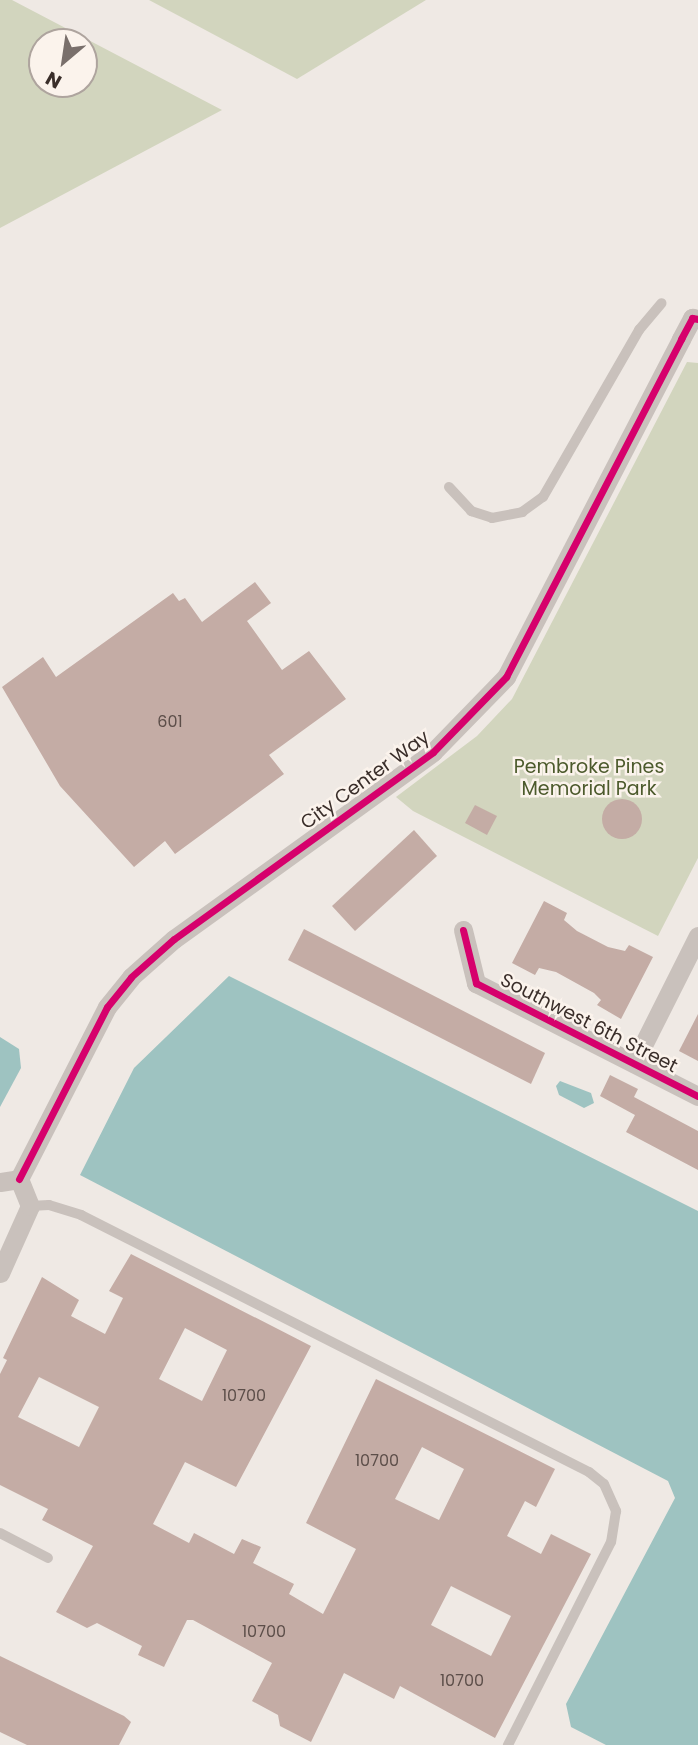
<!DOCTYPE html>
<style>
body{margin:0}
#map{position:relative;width:698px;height:1745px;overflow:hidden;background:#efe9e4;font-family:Poppins,sans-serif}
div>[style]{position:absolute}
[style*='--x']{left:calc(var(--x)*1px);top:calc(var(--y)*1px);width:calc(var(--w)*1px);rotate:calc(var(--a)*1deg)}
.green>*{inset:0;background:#d2d5be}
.water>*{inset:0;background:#9ec3c1}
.building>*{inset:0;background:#c4aca5}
.round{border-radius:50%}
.lane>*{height:10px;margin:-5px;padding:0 5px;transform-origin:5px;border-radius:5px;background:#c9c1bc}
.street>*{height:19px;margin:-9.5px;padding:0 9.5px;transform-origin:9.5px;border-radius:9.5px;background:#c9c1bc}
.cycleway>*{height:7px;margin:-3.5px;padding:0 3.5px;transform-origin:3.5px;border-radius:3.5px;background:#d6006c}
span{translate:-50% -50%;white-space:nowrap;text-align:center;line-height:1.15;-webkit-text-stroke:5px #fbf3ec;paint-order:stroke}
.number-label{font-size:16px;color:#5c4e49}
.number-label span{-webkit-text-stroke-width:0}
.park-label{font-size:19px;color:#4c5a2c}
.street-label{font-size:19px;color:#3a2e2a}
.north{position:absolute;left:28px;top:28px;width:70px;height:70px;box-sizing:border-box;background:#fbf3ec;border:2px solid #aea49e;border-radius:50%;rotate:209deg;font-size:19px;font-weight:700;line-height:28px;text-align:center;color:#3a2e2a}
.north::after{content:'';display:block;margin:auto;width:24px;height:32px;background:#796f6b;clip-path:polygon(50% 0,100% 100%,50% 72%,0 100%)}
</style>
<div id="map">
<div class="green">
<i style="clip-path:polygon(evenodd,0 0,12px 0,222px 110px,0 228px,0 0,42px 42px,84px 42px,84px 84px,42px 84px,42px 42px)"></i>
<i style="clip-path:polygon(149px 0,426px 0,297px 79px)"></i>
<i style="clip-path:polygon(687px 362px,698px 363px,698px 858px,658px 936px,413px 811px,396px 797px,477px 736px,512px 699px)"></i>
</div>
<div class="water">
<i style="clip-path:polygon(229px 976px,698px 1211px,698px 1745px,606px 1745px,571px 1727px,566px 1704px,675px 1498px,668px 1481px,80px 1175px,134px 1068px)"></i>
<i style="clip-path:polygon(0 1037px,19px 1049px,21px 1068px,0 1107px)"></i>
<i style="clip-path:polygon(560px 1081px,591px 1093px,594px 1103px,584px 1108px,559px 1095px,556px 1086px)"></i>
</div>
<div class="building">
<i style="clip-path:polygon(255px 582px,271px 603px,247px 621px,282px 670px,309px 651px,346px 699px,269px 755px,284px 774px,175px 854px,165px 841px,134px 867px,60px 786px,2px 687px,43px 657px,56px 677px,173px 593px,179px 601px,185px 598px,202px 622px)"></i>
<i class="round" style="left:602px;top:799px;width:40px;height:40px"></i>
<i style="clip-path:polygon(475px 805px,497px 816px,487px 835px,465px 823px)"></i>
<i style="clip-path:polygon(414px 830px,437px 856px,355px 931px,332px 906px)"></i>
<i style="clip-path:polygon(544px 901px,567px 913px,564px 920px,577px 931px,608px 947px,625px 951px,629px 945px,653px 957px,621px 1019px,597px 1005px,601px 1000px,594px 993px,556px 972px,539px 968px,535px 975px,512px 963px)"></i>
<i style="clip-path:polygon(304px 929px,545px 1053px,531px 1084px,288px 960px)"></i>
<i style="clip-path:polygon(698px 1014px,698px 1061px,679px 1051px)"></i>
<i style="clip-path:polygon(610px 1075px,638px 1089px,634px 1097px,698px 1131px,698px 1170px,626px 1132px,635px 1115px,600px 1096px)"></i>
<i style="clip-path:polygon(evenodd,131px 1254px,311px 1346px,236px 1487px,185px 1462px,153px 1524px,189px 1543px,194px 1533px,234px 1554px,242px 1539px,261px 1547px,253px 1563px,294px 1584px,289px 1594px,323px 1614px,356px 1549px,306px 1523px,376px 1379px,555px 1469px,536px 1507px,525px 1501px,507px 1536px,541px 1554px,551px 1534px,591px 1554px,495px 1738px,400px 1686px,394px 1699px,344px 1673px,311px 1742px,280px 1726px,278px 1715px,252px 1701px,272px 1663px,193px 1620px,187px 1620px,164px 1667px,138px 1655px,142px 1646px,97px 1623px,87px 1628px,56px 1612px,93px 1546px,42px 1520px,48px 1509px,0 1485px,0 1374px,7px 1360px,3px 1358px,42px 1277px,79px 1300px,71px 1316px,105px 1334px,123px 1298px,109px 1291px,131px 1254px,185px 1328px,227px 1350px,202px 1401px,159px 1379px,185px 1328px,131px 1254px,39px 1377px,99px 1407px,79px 1447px,18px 1417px,39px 1377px,131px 1254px,422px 1447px,464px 1469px,439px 1520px,395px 1499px,422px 1447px,131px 1254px,451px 1586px,511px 1616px,491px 1656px,431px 1625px,451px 1586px)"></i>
<i style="clip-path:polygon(0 1656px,124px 1716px,131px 1722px,119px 1745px,27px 1745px,0 1732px)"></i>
</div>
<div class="lane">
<i style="--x:449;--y:487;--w:33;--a:47"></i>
<i style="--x:471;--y:511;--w:22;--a:18"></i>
<i style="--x:492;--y:518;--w:31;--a:-11"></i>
<i style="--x:522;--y:512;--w:26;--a:-36"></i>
<i style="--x:543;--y:497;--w:193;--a:-60.1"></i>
<i style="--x:639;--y:330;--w:35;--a:-50"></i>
<i style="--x:30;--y:1206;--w:19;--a:-3"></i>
<i style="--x:49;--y:1205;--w:34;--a:17"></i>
<i style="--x:81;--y:1215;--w:569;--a:26.84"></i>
<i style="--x:589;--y:1472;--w:19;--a:39"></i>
<i style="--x:604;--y:1484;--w:30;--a:66"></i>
<i style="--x:616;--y:1511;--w:31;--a:99"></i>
<i style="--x:611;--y:1542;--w:228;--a:116.9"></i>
<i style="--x:0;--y:1533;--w:54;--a:27.5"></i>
</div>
<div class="street">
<i style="--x:463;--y:930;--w:55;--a:76.2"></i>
<i style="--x:476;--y:983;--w:249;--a:27"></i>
<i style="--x:634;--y:1063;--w:142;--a:-63.3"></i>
<i style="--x:19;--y:1179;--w:193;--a:-62.9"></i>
<i style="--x:107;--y:1007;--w:38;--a:-51"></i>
<i style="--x:131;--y:977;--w:57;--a:-41.5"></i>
<i style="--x:174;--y:939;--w:319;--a:-35.8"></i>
<i style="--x:433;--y:752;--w:105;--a:-45.8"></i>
<i style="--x:506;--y:677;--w:381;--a:-62.6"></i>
<i style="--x:681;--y:339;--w:24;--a:-62"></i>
<i style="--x:692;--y:318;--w:6;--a:9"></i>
<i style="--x:0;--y:1182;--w:19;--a:-9"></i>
<i style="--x:0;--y:1273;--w:73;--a:-65.9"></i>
<i style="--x:30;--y:1206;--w:29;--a:-112"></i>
</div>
<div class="cycleway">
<i style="--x:463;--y:930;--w:55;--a:76.2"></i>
<i style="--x:476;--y:983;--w:249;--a:27"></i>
<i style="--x:19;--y:1179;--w:193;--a:-62.9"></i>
<i style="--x:107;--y:1007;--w:38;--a:-51"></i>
<i style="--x:131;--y:977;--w:57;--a:-41.5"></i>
<i style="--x:174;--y:939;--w:319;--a:-35.8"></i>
<i style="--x:433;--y:752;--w:105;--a:-45.8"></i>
<i style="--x:506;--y:677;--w:381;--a:-62.6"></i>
<i style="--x:681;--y:339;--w:24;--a:-62"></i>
<i style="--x:692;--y:318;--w:6;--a:9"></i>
</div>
<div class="number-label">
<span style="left:170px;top:722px">601</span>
<span style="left:244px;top:1396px">10700</span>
<span style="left:377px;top:1461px">10700</span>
<span style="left:264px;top:1632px">10700</span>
<span style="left:462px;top:1681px">10700</span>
</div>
<div class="park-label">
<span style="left:589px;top:778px">Pembroke Pines<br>Memorial Park</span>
</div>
<div class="street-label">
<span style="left:365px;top:780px;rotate:-36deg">City Center Way</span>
<span style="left:589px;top:1023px;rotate:27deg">Southwest 6th Street</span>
</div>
<div class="north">N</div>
</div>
